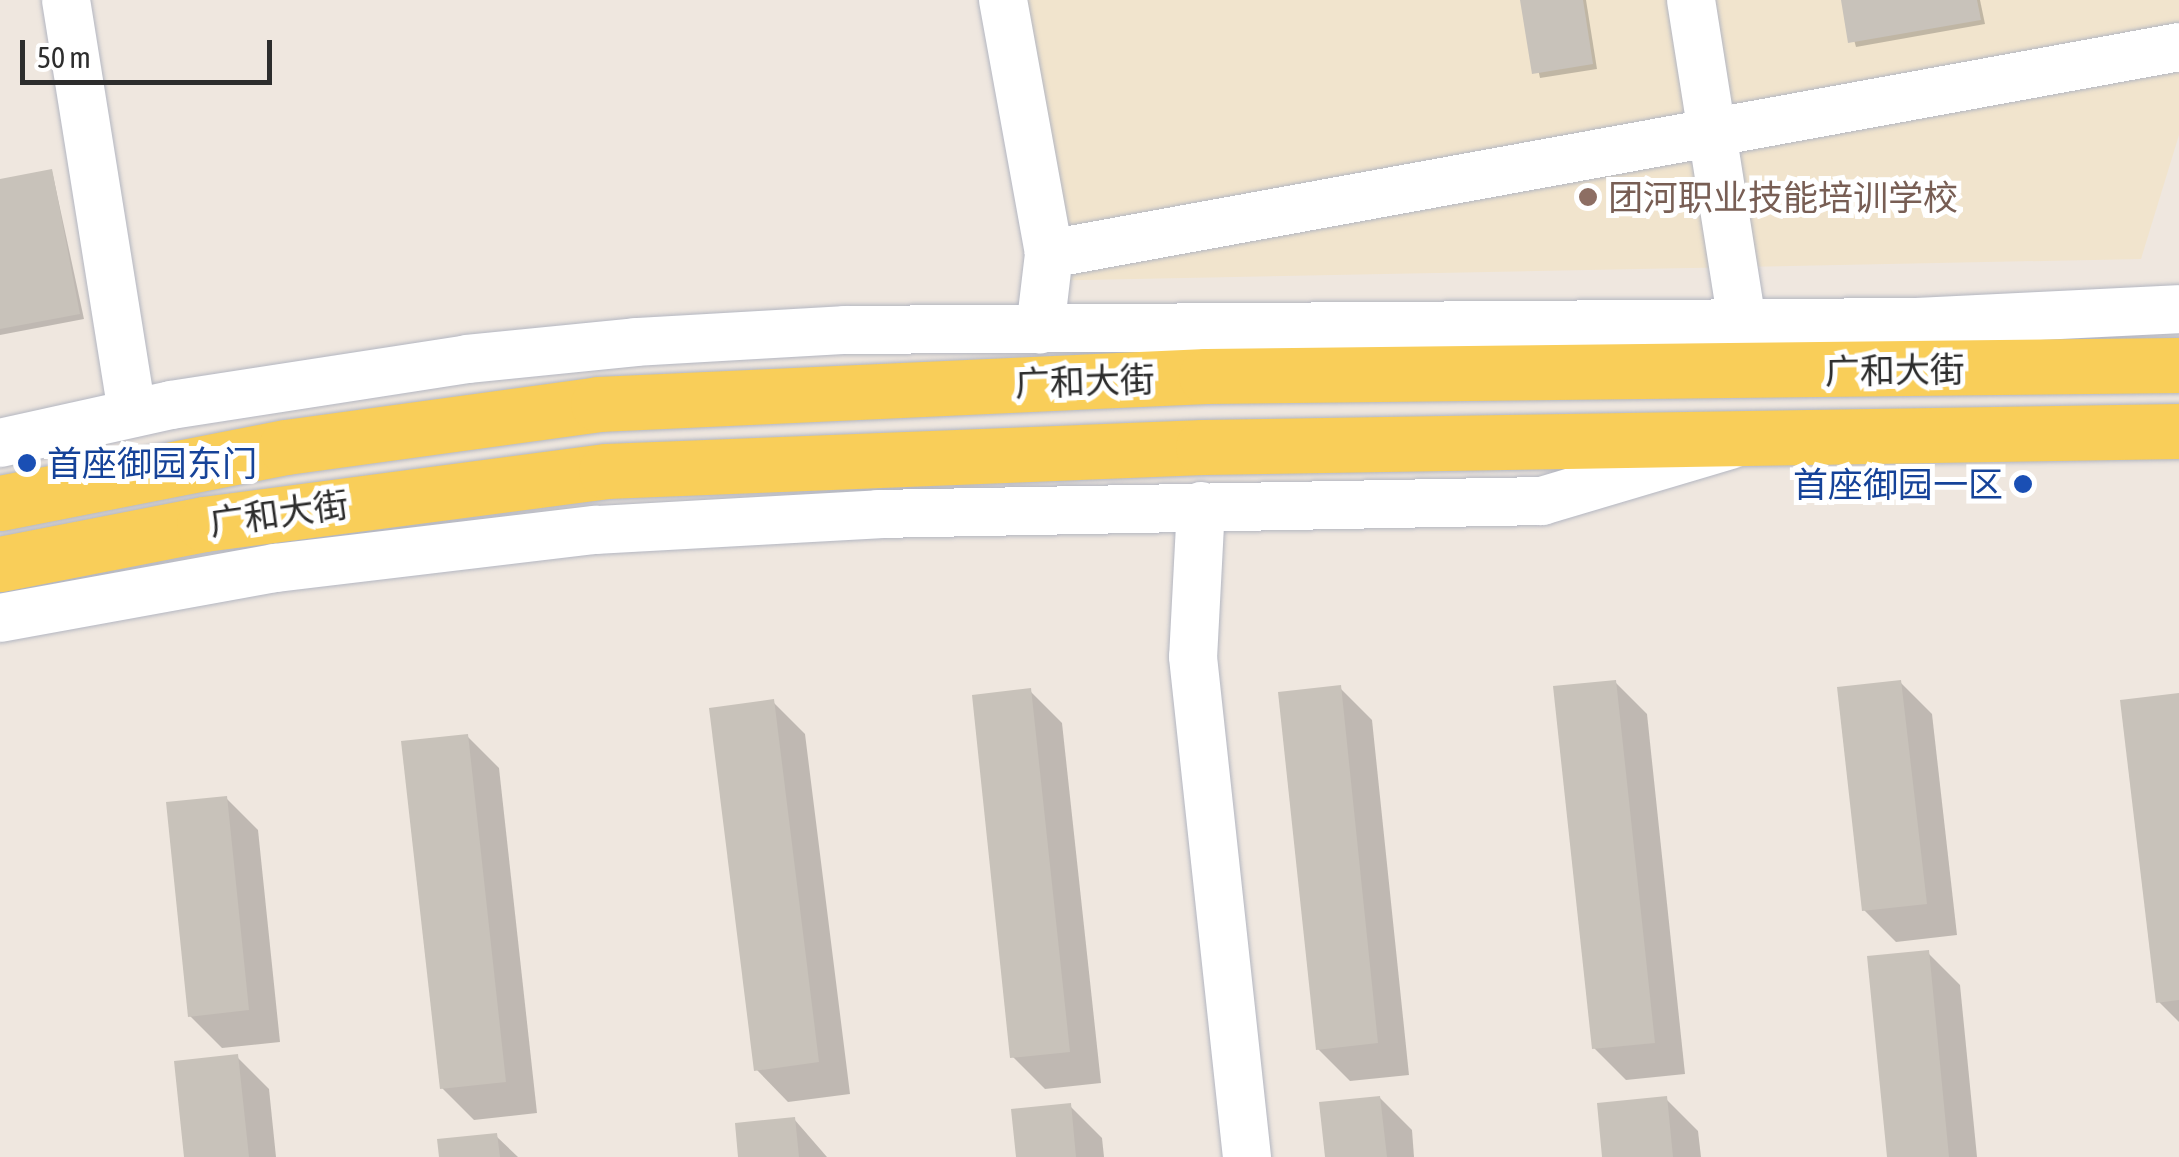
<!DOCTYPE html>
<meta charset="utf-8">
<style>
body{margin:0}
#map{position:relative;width:2179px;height:1157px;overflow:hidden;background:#efe7df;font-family:"Asap Condensed","Noto Sans SC",sans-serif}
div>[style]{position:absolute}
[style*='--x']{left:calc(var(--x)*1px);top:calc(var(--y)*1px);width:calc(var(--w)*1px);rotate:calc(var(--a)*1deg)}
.education>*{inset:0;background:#f1e4cd}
.shadow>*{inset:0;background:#0003}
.building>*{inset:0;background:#c8c2ba}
.roads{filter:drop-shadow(0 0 2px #b3b6c1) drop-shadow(0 0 2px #b3b6c1)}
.minor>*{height:48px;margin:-24px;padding:0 24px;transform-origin:24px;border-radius:24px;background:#fff}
.major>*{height:55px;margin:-27.5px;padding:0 27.5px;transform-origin:27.5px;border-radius:27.5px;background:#f9ce59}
.dots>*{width:28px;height:28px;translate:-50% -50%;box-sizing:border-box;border:5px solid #fff;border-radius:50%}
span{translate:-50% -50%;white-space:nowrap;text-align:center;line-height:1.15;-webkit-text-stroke:10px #fff;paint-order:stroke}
.education-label{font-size:35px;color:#785e54}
.left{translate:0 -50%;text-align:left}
.street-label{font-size:35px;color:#2d2d2d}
.transit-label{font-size:35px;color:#164399}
.right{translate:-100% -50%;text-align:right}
.scale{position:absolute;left:20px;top:40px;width:252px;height:45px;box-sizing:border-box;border:5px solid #2d2d2d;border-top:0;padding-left:12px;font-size:30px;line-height:35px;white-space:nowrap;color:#2d2d2d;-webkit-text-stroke:8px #fff;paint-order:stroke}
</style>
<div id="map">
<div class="education">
<i style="clip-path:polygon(979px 0,2179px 0,2179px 135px,2141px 259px,1033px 281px)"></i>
</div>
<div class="shadow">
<i style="clip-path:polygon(1523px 0,1586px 0,1597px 69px,1540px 78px)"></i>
<i style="clip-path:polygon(1843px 0,1980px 0,1985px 24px,1856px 47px)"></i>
<i style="clip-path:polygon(52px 171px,84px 319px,0 335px,0 181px)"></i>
<i style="clip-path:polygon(1615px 682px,1647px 714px,1685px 1074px,1626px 1080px,1594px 1048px)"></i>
<i style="clip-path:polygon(1900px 682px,1932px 714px,1957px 935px,1896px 942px,1864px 910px)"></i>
<i style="clip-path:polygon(1340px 688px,1372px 720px,1409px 1075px,1350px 1081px,1318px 1049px)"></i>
<i style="clip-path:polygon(1030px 691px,1062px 723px,1101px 1083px,1045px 1089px,1013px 1057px)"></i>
<i style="clip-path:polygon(2179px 696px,2179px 1022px,2158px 1001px)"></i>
<i style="clip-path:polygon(773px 702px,805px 734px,850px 1094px,788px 1102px,756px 1069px)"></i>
<i style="clip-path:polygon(467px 736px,499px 768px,537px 1113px,474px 1120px,442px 1088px)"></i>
<i style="clip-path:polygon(226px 798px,258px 830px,280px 1042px,222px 1048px,190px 1016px)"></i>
<i style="clip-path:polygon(1928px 953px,1960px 985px,1977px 1157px,1890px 1157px)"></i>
<i style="clip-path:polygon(237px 1057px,269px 1089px,276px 1157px,187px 1157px)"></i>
<i style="clip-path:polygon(1380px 1098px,1412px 1130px,1414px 1157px,1327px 1157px)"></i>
<i style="clip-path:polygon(1666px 1099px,1698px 1131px,1701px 1157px,1605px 1157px)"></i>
<i style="clip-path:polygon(1070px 1106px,1102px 1138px,1104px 1157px,1018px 1157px)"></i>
<i style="clip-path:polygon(794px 1119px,827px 1157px,741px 1157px)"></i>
<i style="clip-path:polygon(496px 1136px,518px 1157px,442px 1157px)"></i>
</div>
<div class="building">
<i style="clip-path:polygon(1520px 0,1583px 0,1593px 64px,1532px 74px)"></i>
<i style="clip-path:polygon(1841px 0,1977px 0,1981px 20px,1848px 43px)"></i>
<i style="clip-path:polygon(52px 169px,80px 314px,0 329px,0 179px)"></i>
<i style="clip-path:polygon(1616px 680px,1655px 1043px,1592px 1049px,1553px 686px)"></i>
<i style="clip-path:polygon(1901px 680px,1927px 904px,1862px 911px,1837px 687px)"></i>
<i style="clip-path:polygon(1341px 685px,1378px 1043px,1316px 1050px,1278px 692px)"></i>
<i style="clip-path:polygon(1031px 688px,1070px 1052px,1010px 1058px,972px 695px)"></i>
<i style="clip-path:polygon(2179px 693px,2179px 1000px,2156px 1003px,2120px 700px)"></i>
<i style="clip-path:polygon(774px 699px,819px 1062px,754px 1071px,709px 708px)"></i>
<i style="clip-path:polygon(468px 734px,506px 1082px,440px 1089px,401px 741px)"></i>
<i style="clip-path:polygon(227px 796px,249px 1010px,188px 1017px,166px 802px)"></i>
<i style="clip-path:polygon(1929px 950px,1949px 1157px,1887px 1157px,1867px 956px)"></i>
<i style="clip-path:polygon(238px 1054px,249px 1157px,184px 1157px,174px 1061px)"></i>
<i style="clip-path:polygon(1380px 1096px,1387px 1157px,1325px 1157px,1319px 1102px)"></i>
<i style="clip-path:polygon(1667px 1096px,1673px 1157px,1602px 1157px,1597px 1103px)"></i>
<i style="clip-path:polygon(1071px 1103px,1076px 1157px,1016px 1157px,1011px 1109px)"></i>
<i style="clip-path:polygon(795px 1117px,799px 1157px,738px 1157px,735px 1123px)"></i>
<i style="clip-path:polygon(497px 1133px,500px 1157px,439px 1157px,437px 1139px)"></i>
</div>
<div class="roads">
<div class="minor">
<i style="--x:66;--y:0;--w:418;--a:80.9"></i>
<i style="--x:1003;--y:0;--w:258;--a:79.7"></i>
<i style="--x:1049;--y:254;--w:76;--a:96.8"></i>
<i style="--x:1691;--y:0;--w:327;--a:81"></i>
<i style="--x:1742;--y:323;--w:29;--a:162"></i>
<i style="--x:1049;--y:254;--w:1149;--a:-10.38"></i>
<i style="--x:0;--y:443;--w:175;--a:-12.5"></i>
<i style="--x:171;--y:405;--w:300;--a:-8.8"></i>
<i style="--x:467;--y:359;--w:170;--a:-5.7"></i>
<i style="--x:636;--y:342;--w:209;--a:-3.3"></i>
<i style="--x:845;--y:330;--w:1070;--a:-0.43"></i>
<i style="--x:1915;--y:322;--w:264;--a:-2.8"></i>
<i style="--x:1201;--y:506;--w:151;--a:93"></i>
<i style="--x:1193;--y:657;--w:503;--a:83.84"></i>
<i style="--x:0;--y:618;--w:280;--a:-10.3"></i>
<i style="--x:275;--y:568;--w:323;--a:-6.8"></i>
<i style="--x:596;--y:530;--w:282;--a:-3.2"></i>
<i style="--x:878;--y:514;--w:664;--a:-1.12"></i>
<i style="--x:1542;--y:501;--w:196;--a:-16.6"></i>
</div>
<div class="major">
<i style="--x:0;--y:503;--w:291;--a:-11.1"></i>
<i style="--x:286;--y:447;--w:315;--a:-7.8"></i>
<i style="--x:598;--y:404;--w:609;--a:-2.64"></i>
<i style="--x:1206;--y:376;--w:973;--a:-0.65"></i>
<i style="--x:0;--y:564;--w:208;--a:-11.1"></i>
<i style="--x:204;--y:524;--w:405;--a:-7.5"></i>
<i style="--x:606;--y:471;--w:597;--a:-2.3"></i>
<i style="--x:1203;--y:447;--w:976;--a:-0.94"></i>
</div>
</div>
<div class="dots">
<i style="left:1588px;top:197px;background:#8d6e63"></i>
<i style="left:27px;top:463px;background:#1a4fb4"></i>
<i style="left:2023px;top:484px;background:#1a4fb4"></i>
</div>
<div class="education-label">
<span class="left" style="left:1608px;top:197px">团河职业技能培训学校</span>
</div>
<div class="street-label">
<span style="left:1895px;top:370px;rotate:-1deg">广和大街</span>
<span style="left:1085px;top:381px;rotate:-2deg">广和大街</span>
<span style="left:279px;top:513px;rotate:-8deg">广和大街</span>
</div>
<div class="transit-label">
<span class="left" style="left:47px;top:463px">首座御园东门</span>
<span class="right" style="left:2003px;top:484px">首座御园一区</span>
</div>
<div class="scale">50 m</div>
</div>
